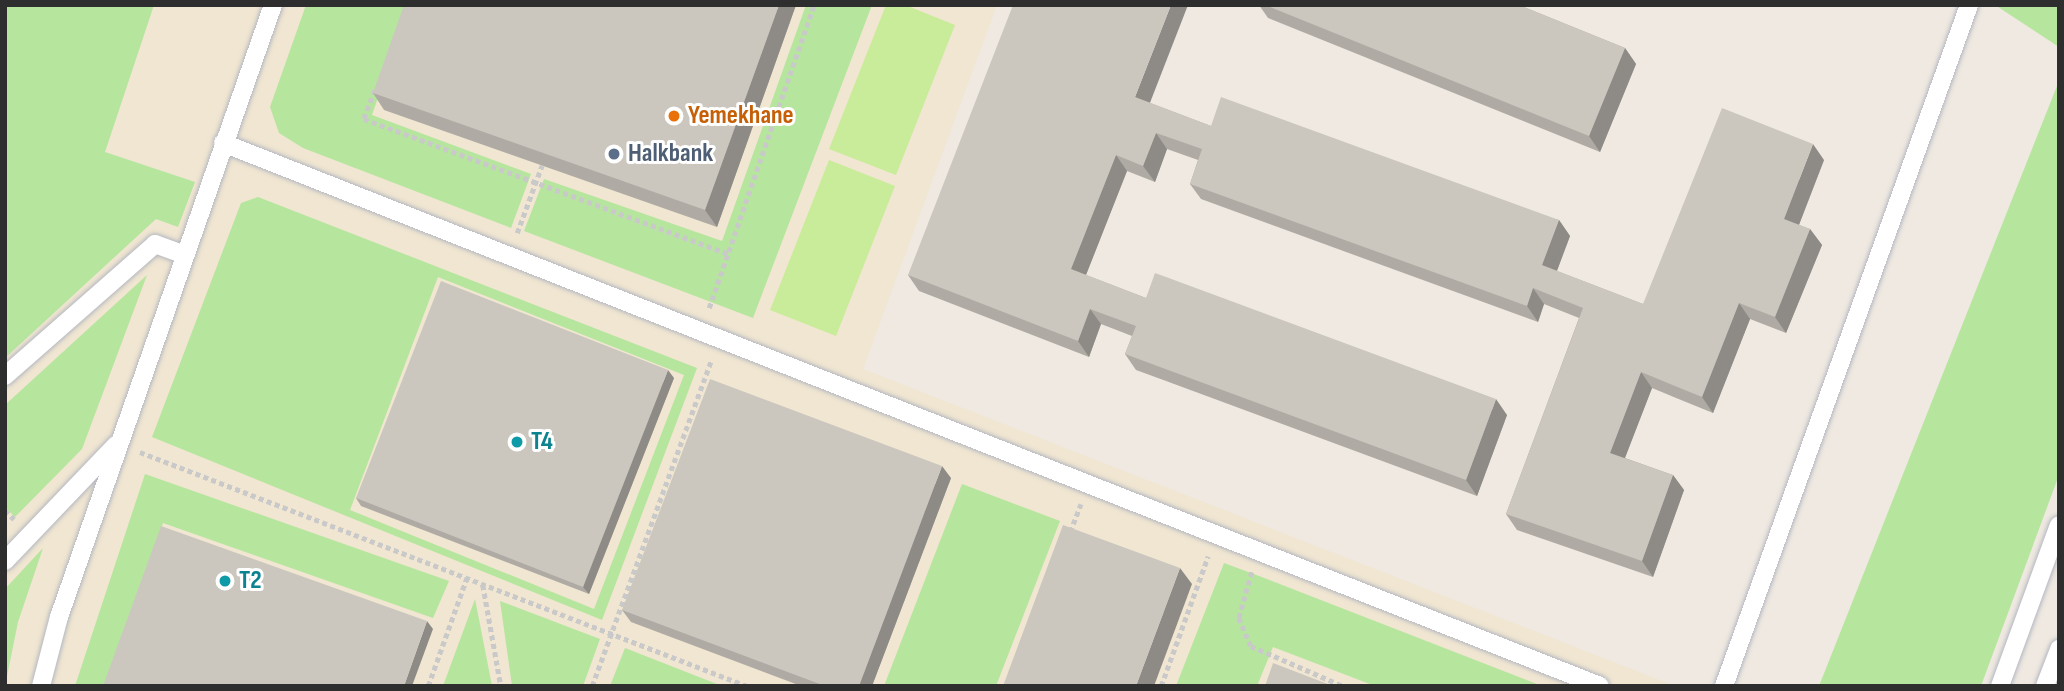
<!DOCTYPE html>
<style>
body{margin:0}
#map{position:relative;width:2064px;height:691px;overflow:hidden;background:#efe9e1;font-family:"Sofia Sans Condensed",sans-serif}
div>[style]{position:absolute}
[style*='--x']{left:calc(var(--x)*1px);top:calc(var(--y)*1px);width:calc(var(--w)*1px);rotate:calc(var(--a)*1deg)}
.education>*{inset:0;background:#f0e6d1}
.green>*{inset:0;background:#b6e59e}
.pitch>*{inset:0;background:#c9ec9a}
.path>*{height:4.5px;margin-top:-2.25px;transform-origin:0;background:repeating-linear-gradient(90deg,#c9c9c9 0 5px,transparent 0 8.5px)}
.roads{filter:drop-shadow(0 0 2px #b4b7c1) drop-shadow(0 0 2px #b4b7c1)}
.service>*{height:18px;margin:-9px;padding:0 9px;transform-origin:9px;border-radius:9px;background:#fff}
.wall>*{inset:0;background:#afaba4}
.shaded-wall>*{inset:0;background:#8e8b86}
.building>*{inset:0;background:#cbc7bf}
.dots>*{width:19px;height:19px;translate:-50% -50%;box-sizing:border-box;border:4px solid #fff;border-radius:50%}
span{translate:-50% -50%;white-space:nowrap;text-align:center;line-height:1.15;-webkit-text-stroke:6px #fff;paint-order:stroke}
.food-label{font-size:26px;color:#c56008;font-weight:700}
.left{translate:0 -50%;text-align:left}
.service-label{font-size:26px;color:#4e5e75;font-weight:700}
.culture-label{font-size:26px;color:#0d838f;font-weight:700}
.frame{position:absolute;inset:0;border:7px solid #2e2e2e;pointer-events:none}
</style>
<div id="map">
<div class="education">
<i style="clip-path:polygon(5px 5px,997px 5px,863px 369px,1675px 686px,5px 686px)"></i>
</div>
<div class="green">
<i style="clip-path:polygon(5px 5px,154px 5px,105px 152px,195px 182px,178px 227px,156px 219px,5px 358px)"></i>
<i style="clip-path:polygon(306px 5px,410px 5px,372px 115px,531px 174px,511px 228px,303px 148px,279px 133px,270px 107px)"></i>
<i style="clip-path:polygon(806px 5px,872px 5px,753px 318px,524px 231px,544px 179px,722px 241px)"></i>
<i style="clip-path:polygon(1995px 5px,2059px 5px,2059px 47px)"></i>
<i style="clip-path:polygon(2059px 81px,2059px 475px,1981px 686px,1819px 686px)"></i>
<i style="clip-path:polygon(evenodd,258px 197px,697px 368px,602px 620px,152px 437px,241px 203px,258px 197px,438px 277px,684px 375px,594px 609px,350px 510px,438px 277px)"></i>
<i style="clip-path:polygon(147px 275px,82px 449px,15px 517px,5px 507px,5px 405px)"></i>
<i style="clip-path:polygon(145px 474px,449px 581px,433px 618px,163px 523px,106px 686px,75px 686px)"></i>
<i style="clip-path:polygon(962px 484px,1060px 521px,996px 686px,884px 686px)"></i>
<i style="clip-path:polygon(43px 548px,18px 622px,5px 686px,5px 589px)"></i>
<i style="clip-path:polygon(1224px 563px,1259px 576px,1542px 686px,1375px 686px,1273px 647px,1257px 686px,1176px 686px)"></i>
<i style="clip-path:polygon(475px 599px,492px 686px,443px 686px)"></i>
<i style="clip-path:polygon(500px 601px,600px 639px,583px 686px,512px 686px)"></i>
<i style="clip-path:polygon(625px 648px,722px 686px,610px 686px)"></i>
</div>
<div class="pitch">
<i style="clip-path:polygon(886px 5px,905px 5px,955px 25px,896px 175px,829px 149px)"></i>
<i style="clip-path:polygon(829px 160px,895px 186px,836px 336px,770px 310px)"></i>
</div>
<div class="path">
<i style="--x:375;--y:90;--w:31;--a:111"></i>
<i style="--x:364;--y:119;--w:388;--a:20.3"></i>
<i style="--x:517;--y:233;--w:72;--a:-69.8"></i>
<i style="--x:709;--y:308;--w:321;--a:-70.9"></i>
<i style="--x:140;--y:452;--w:651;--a:21.08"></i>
<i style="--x:5;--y:510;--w:13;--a:45"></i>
<i style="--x:1070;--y:532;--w:30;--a:-69"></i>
<i style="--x:1252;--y:572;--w:48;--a:105.8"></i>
<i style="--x:1239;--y:618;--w:30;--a:67"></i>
<i style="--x:1251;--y:646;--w:100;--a:23.5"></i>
<i style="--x:483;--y:585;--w:103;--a:79.9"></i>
<i style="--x:428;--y:686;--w:116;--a:-70.3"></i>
<i style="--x:592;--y:686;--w:346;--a:-69.9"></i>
<i style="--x:1161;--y:686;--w:138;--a:-70.1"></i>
</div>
<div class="roads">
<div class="service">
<i style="--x:223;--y:143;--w:1480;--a:21.52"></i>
<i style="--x:5;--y:376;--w:200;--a:-41.3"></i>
<i style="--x:155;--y:244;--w:32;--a:20"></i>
<i style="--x:5;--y:561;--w:161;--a:-46.3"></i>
<i style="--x:41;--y:686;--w:71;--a:-75.4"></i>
<i style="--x:59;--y:617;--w:648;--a:-70.73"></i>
<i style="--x:1724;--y:686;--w:724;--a:-70.21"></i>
<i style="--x:2000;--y:686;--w:171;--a:-69.9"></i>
<i style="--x:2045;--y:686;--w:40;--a:-69"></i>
</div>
</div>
<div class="wall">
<i style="clip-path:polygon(796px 5px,717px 227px,384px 110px,373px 93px)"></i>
<i style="clip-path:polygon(1259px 5px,1519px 5px,1625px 48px,1636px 64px,1600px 152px,1268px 18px)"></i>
<i style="clip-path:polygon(1150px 103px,1211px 126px,1559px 220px,1570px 236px,1557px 271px,1643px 304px,1824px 160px,1799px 225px,1810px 229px,1822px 245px,1786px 333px,1750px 319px,1713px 413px,1652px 388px,1625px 458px,1673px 475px,1684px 490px,1653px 577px,1517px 530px,1506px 514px,1579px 318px,1544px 304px,1538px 322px,1201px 199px,1190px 184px,1198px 160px,1167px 149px,1155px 182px,1127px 171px,1086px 275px,1146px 298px,1507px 415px,1477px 496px,1136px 370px,1125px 354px,1132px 336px,1101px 324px,1089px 357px,919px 291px,908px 275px)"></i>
<i style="clip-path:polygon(674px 378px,589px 594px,361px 506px,356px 498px)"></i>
<i style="clip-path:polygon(951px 478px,872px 686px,801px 686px,631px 622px,622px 610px)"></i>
</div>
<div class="shaded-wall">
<i style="clip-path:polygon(779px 5px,796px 5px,717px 227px,705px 210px)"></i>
<i style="clip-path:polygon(1171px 5px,1188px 5px,1146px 113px,1135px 97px)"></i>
<i style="clip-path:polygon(1625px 48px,1636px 64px,1600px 152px,1589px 136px)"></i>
<i style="clip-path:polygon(1156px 133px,1167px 149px,1155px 182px,1143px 166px)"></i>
<i style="clip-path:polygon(1813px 144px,1824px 160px,1795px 235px,1784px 219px)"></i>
<i style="clip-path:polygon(1116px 155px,1127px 171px,1082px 285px,1071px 269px)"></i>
<i style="clip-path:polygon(1559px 220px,1570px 236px,1553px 281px,1542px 265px)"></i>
<i style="clip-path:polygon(1810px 229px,1822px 245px,1786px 333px,1775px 317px)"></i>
<i style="clip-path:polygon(1533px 288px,1544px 304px,1538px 322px,1527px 306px)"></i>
<i style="clip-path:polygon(1739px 303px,1750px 319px,1713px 413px,1702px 397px)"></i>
<i style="clip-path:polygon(1090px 309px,1101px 324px,1089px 357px,1078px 341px)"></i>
<i style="clip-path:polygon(668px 370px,674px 378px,589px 594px,583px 587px)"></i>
<i style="clip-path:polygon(1641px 372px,1652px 388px,1621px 468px,1610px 453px)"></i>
<i style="clip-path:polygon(1496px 399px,1507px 415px,1477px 496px,1466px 480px)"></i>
<i style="clip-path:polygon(942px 466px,951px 478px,872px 686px,859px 686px)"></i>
<i style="clip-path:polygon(1673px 475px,1684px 490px,1653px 577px,1642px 561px)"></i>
<i style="clip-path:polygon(1180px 568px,1192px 584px,1154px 686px,1136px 686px)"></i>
<i style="clip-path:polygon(427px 621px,433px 629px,412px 686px,404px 686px)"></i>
</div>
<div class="building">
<i style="clip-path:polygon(404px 5px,779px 5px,705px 210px,373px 93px)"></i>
<i style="clip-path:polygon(1013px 5px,1171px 5px,1135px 97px,1211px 126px,1221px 97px,1559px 220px,1542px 265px,1643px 304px,1722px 108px,1813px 144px,1784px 219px,1810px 229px,1775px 317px,1739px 303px,1702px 397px,1641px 372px,1610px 453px,1673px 475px,1642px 561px,1506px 514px,1583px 308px,1533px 288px,1527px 306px,1190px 184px,1202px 149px,1156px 133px,1143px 166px,1116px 155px,1071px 269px,1146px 298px,1155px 273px,1496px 399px,1466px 480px,1125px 354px,1136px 326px,1090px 309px,1078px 341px,908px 275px)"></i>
<i style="clip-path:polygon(1265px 5px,1519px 5px,1625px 48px,1589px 136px)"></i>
<i style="clip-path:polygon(441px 281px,668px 370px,583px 587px,356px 498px)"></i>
<i style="clip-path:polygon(710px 379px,942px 466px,859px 686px,825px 686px,622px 610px)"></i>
<i style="clip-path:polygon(1063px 525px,1180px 568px,1136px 686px,1003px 686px)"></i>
<i style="clip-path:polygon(161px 526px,427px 621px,404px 686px,103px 686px)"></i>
<i style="clip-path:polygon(1273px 663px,1333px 686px,1265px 686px)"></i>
</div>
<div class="dots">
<i style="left:674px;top:116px;background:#e8710a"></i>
<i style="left:614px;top:154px;background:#5c6f8a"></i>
<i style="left:517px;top:442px;background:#0f9aa8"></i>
<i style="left:225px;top:581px;background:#0f9aa8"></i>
</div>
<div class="food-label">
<span class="left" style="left:688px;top:116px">Yemekhane</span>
</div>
<div class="service-label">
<span class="left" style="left:628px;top:154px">Halkbank</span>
</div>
<div class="culture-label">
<span class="left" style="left:531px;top:442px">T4</span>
<span class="left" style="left:239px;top:581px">T2</span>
</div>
<div class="frame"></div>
</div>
